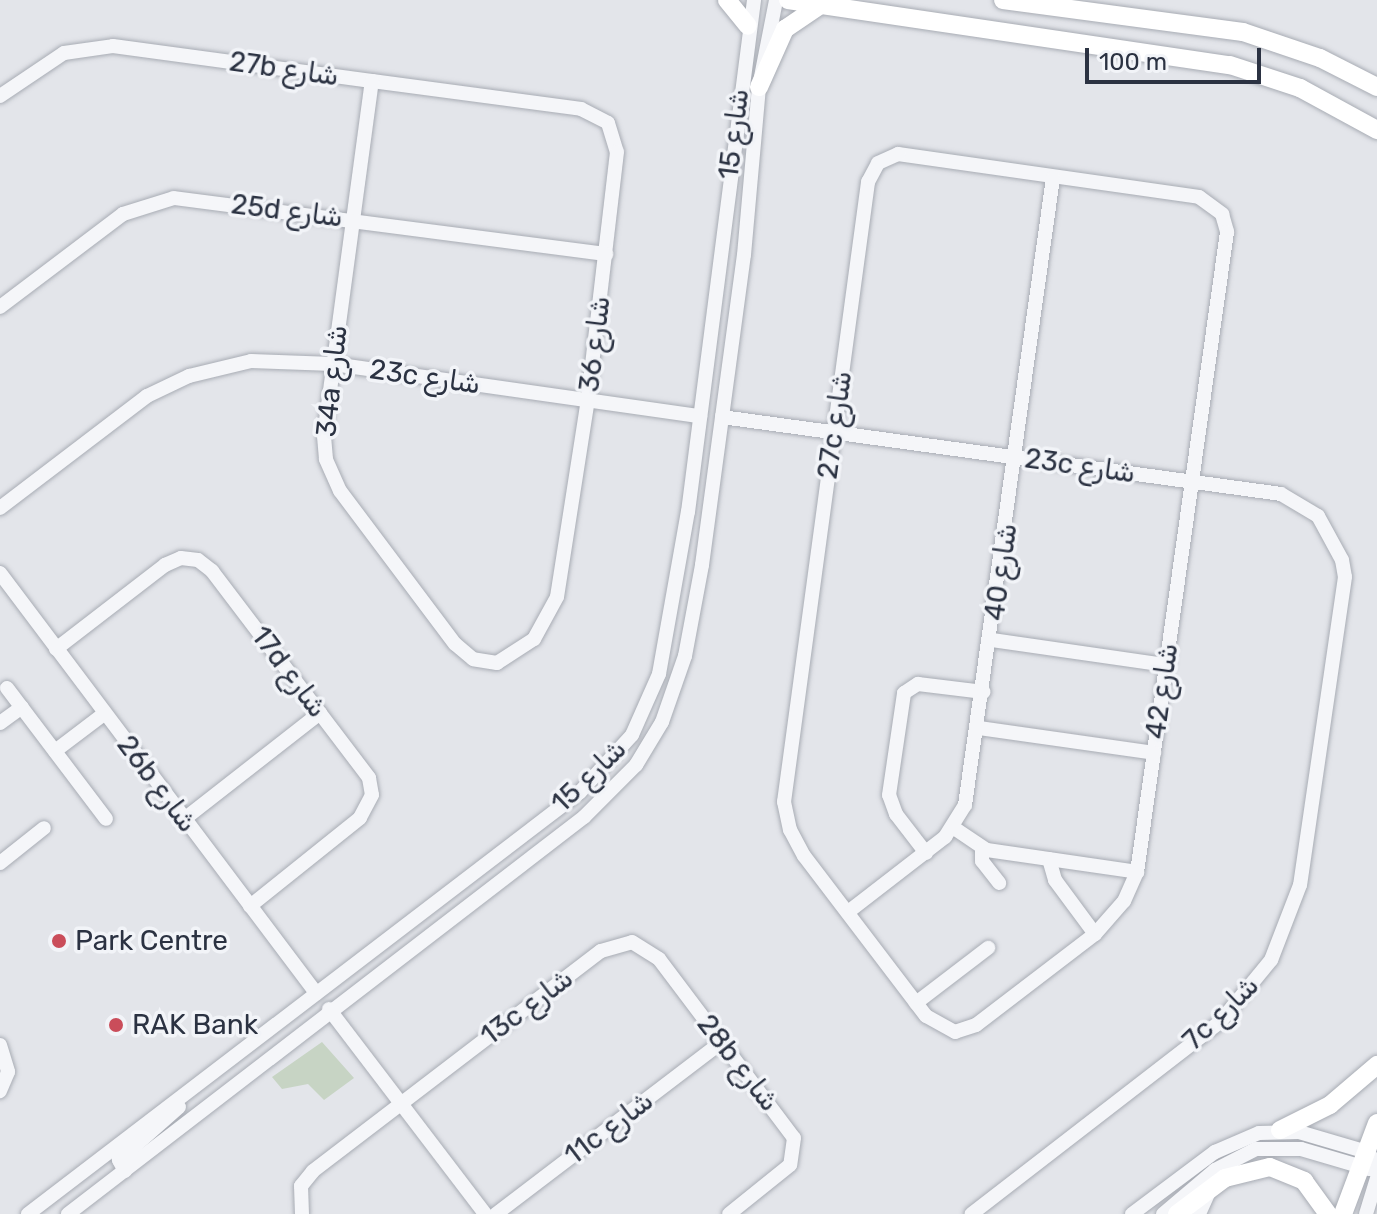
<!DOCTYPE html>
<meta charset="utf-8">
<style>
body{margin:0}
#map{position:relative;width:1377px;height:1214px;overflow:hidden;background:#e3e5ea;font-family:Rubik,Vazirmatn,sans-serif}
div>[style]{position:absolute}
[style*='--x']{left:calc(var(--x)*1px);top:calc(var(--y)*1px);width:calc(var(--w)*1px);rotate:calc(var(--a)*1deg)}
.green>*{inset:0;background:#c7d4c4}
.roads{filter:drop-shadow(0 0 2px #a8acb4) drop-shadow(0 0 2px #a8acb4)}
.minor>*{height:14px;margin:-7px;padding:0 7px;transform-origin:7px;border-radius:7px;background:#f5f6f9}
.major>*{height:18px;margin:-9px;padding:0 9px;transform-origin:9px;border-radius:9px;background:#fff}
.dots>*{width:22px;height:22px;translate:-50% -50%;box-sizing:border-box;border:4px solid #f2f4f8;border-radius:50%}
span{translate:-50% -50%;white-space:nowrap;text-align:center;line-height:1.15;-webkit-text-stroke:7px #f2f4f8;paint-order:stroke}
.street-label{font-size:28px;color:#2b3242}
.poi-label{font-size:28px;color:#2b3242}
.left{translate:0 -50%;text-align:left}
.scale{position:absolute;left:1085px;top:48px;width:176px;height:36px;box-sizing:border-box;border:4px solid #2b3242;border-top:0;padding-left:10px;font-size:24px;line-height:28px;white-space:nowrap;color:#2b3242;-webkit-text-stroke:6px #f2f4f8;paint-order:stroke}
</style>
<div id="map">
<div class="green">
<i style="clip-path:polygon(322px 1042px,354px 1078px,324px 1100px,308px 1084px,282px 1089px,272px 1077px)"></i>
</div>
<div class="roads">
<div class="minor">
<i style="--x:0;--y:96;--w:77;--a:-33.9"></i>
<i style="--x:64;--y:53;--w:49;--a:-8.1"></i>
<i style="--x:113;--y:46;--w:261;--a:7.7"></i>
<i style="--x:372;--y:81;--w:211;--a:7.6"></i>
<i style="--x:581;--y:109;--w:30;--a:27"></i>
<i style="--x:608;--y:123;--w:30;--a:73"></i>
<i style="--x:617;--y:152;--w:249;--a:96.7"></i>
<i style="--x:588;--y:399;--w:200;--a:98.9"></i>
<i style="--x:557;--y:597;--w:48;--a:118.7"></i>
<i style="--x:534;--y:639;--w:44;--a:147"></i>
<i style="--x:497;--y:663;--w:24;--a:-171"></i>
<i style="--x:473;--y:659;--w:23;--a:-140"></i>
<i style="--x:455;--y:644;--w:191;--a:-126.9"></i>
<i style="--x:340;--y:491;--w:35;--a:-114"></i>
<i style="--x:326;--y:459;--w:24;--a:-95"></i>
<i style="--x:324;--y:435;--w:357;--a:-82.3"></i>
<i style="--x:898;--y:154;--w:304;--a:8.1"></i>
<i style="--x:1199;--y:197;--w:29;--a:36"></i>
<i style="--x:1222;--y:214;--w:19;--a:74"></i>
<i style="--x:1227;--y:232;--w:646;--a:98"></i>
<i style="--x:1137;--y:872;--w:32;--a:114"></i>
<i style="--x:1124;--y:901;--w:44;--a:131.3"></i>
<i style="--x:1095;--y:934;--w:150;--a:142.6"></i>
<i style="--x:976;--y:1025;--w:22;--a:162"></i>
<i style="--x:955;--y:1032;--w:33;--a:-151"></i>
<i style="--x:926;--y:1016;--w:201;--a:-127.3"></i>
<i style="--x:804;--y:856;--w:30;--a:-118"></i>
<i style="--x:790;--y:830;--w:29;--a:-102"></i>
<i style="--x:784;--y:802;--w:626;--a:-82.28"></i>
<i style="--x:868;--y:182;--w:21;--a:-62"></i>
<i style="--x:878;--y:163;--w:22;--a:-24"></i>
<i style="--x:0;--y:307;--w:154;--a:-37.1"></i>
<i style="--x:123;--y:214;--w:53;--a:-17.4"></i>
<i style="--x:174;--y:198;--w:436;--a:7.4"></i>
<i style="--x:722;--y:417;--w:564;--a:7.84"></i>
<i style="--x:1281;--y:494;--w:43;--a:30.7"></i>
<i style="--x:1318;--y:516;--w:50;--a:61.4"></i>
<i style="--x:1342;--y:560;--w:17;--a:80"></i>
<i style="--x:1345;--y:577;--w:311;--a:98.3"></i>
<i style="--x:1300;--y:885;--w:80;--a:111.1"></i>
<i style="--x:1271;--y:960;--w:80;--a:129.4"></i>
<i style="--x:1220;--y:1022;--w:314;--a:142.3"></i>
<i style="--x:0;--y:508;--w:185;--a:-37.3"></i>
<i style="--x:147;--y:396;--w:47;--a:-25.5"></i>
<i style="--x:189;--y:376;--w:64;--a:-13.6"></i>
<i style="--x:251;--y:361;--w:82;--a:2.1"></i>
<i style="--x:333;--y:364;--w:371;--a:8.1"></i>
<i style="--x:0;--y:573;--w:526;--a:53.04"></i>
<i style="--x:992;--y:640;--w:176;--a:8.2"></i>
<i style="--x:56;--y:649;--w:138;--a:-37.6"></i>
<i style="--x:165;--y:565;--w:17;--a:-24"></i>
<i style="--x:181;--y:558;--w:17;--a:7"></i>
<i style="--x:198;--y:560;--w:18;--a:38"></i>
<i style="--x:212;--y:571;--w:260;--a:52.8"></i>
<i style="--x:369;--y:778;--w:17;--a:80"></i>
<i style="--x:372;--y:795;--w:26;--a:118"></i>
<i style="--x:360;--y:818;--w:141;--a:141.3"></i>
<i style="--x:7;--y:688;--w:164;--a:52.9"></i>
<i style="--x:0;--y:723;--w:27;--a:-36"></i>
<i style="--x:979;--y:728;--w:177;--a:8.1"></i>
<i style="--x:55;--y:751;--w:61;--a:-37.1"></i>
<i style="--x:183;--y:820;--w:174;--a:-38"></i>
<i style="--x:954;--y:828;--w:40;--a:34"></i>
<i style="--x:987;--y:850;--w:152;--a:8.3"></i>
<i style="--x:982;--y:849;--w:12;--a:90"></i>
<i style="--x:982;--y:861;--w:28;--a:52"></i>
<i style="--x:926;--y:853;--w:49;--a:-127.6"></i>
<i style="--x:896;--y:814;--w:20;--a:-110"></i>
<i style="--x:889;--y:795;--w:103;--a:-81.6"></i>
<i style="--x:904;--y:693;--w:17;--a:-33"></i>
<i style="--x:918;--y:684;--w:66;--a:6.9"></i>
<i style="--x:1049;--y:859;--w:22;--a:74"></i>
<i style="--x:1055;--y:880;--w:67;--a:53.5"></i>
<i style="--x:0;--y:863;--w:56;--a:-38.5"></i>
<i style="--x:848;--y:912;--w:123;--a:-37.7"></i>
<i style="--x:945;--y:837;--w:38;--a:-58"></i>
<i style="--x:965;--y:805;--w:633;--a:-82.01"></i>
<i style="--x:916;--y:1003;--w:91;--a:-37.4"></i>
<i style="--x:329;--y:1009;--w:258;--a:52.7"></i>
<i style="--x:0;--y:1045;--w:28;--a:73"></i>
<i style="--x:8;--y:1072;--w:21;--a:113"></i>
<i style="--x:125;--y:1171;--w:13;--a:-119"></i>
<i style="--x:119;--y:1160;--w:80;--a:-41.5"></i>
<i style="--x:28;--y:1214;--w:695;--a:-37.4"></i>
<i style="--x:580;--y:792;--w:77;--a:-47.6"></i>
<i style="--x:632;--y:735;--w:67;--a:-66.1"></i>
<i style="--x:659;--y:674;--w:165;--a:-79.9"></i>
<i style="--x:688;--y:512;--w:516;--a:-82.65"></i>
<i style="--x:68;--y:1214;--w:651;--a:-37.57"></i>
<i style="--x:584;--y:817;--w:74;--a:-45"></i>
<i style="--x:636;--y:765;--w:50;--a:-58.8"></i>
<i style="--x:662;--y:722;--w:70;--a:-70.8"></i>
<i style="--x:685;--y:656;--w:93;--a:-79.4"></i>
<i style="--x:702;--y:565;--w:313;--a:-82.3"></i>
<i style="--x:744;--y:255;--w:169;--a:-84.9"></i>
<i style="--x:759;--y:87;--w:89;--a:-78.9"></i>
<i style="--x:302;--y:1214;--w:28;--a:-92"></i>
<i style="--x:301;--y:1186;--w:19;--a:-51"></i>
<i style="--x:313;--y:1171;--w:362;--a:-37.4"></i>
<i style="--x:601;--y:951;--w:32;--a:-16"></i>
<i style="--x:632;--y:942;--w:32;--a:32"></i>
<i style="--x:659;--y:959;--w:224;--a:53"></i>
<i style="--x:794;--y:1138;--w:27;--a:98"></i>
<i style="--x:790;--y:1165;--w:78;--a:141.2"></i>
<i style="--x:496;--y:1214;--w:284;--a:-37.3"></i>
<i style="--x:1132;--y:1214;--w:104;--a:-36.8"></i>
<i style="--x:1215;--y:1152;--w:48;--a:-23.4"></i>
<i style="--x:1259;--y:1133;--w:40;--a:-1.4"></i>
<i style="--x:1299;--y:1132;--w:71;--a:16.4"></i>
<i style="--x:1367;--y:1152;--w:16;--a:50"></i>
<i style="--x:1163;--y:1214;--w:68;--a:-40.2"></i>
<i style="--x:1215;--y:1170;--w:46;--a:-27.1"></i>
<i style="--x:1256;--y:1149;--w:45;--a:0"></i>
<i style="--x:1301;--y:1149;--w:71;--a:16.4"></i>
<i style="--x:1199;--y:1214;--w:27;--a:-66"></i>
<i style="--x:1366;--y:1214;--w:39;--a:-73"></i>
</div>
<div class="major">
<i style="--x:727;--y:0;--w:33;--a:51"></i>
<i style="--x:788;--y:0;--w:447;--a:8.4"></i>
<i style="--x:1230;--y:65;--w:74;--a:18.2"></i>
<i style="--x:1300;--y:88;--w:88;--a:28.6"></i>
<i style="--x:1003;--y:0;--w:242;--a:7.6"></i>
<i style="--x:1243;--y:32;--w:81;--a:18.7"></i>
<i style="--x:1320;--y:58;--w:64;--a:27"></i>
<i style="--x:759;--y:87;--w:64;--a:-65.9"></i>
<i style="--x:785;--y:29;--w:41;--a:-34.1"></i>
<i style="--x:1280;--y:1130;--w:56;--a:-26.6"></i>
<i style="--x:1330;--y:1105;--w:62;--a:-40.4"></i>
<i style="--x:1177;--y:1214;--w:60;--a:-36.9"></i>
<i style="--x:1225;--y:1178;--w:46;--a:-13.7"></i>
<i style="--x:1270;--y:1167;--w:37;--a:22"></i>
<i style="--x:1304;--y:1181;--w:41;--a:54"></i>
<i style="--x:1343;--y:1214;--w:97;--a:-69.5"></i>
</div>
</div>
<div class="dots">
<i style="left:59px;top:941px;background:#ca4d5a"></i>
<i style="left:116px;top:1025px;background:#ca4d5a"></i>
</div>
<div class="street-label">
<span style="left:284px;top:69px;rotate:8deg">27b شارع</span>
<span style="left:734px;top:134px;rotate:-83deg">شارع 15</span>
<span style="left:287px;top:211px;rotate:7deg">25d شارع</span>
<span style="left:595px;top:344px;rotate:-83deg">شارع 36</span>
<span style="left:425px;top:377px;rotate:8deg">23c شارع</span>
<span style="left:332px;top:381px;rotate:-84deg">34a شارع</span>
<span style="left:835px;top:425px;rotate:-82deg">27c شارع</span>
<span style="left:1080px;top:466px;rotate:8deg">23c شارع</span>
<span style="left:1001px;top:572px;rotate:-82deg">شارع 40</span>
<span style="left:289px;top:672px;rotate:53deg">17d شارع</span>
<span style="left:1162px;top:691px;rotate:-82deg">شارع 42</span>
<span style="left:589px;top:776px;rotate:-44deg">شارع 15</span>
<span style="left:157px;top:784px;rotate:53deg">26b شارع</span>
<span style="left:527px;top:1007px;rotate:-37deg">13c شارع</span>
<span style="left:1221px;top:1013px;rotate:-44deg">7c شارع</span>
<span style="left:738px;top:1063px;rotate:52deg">28b شارع</span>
<span style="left:609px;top:1128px;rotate:-37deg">11c شارع</span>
</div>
<div class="poi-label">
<span class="left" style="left:75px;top:941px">Park Centre</span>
<span class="left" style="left:132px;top:1025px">RAK Bank</span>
</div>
<div class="scale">100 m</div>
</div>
